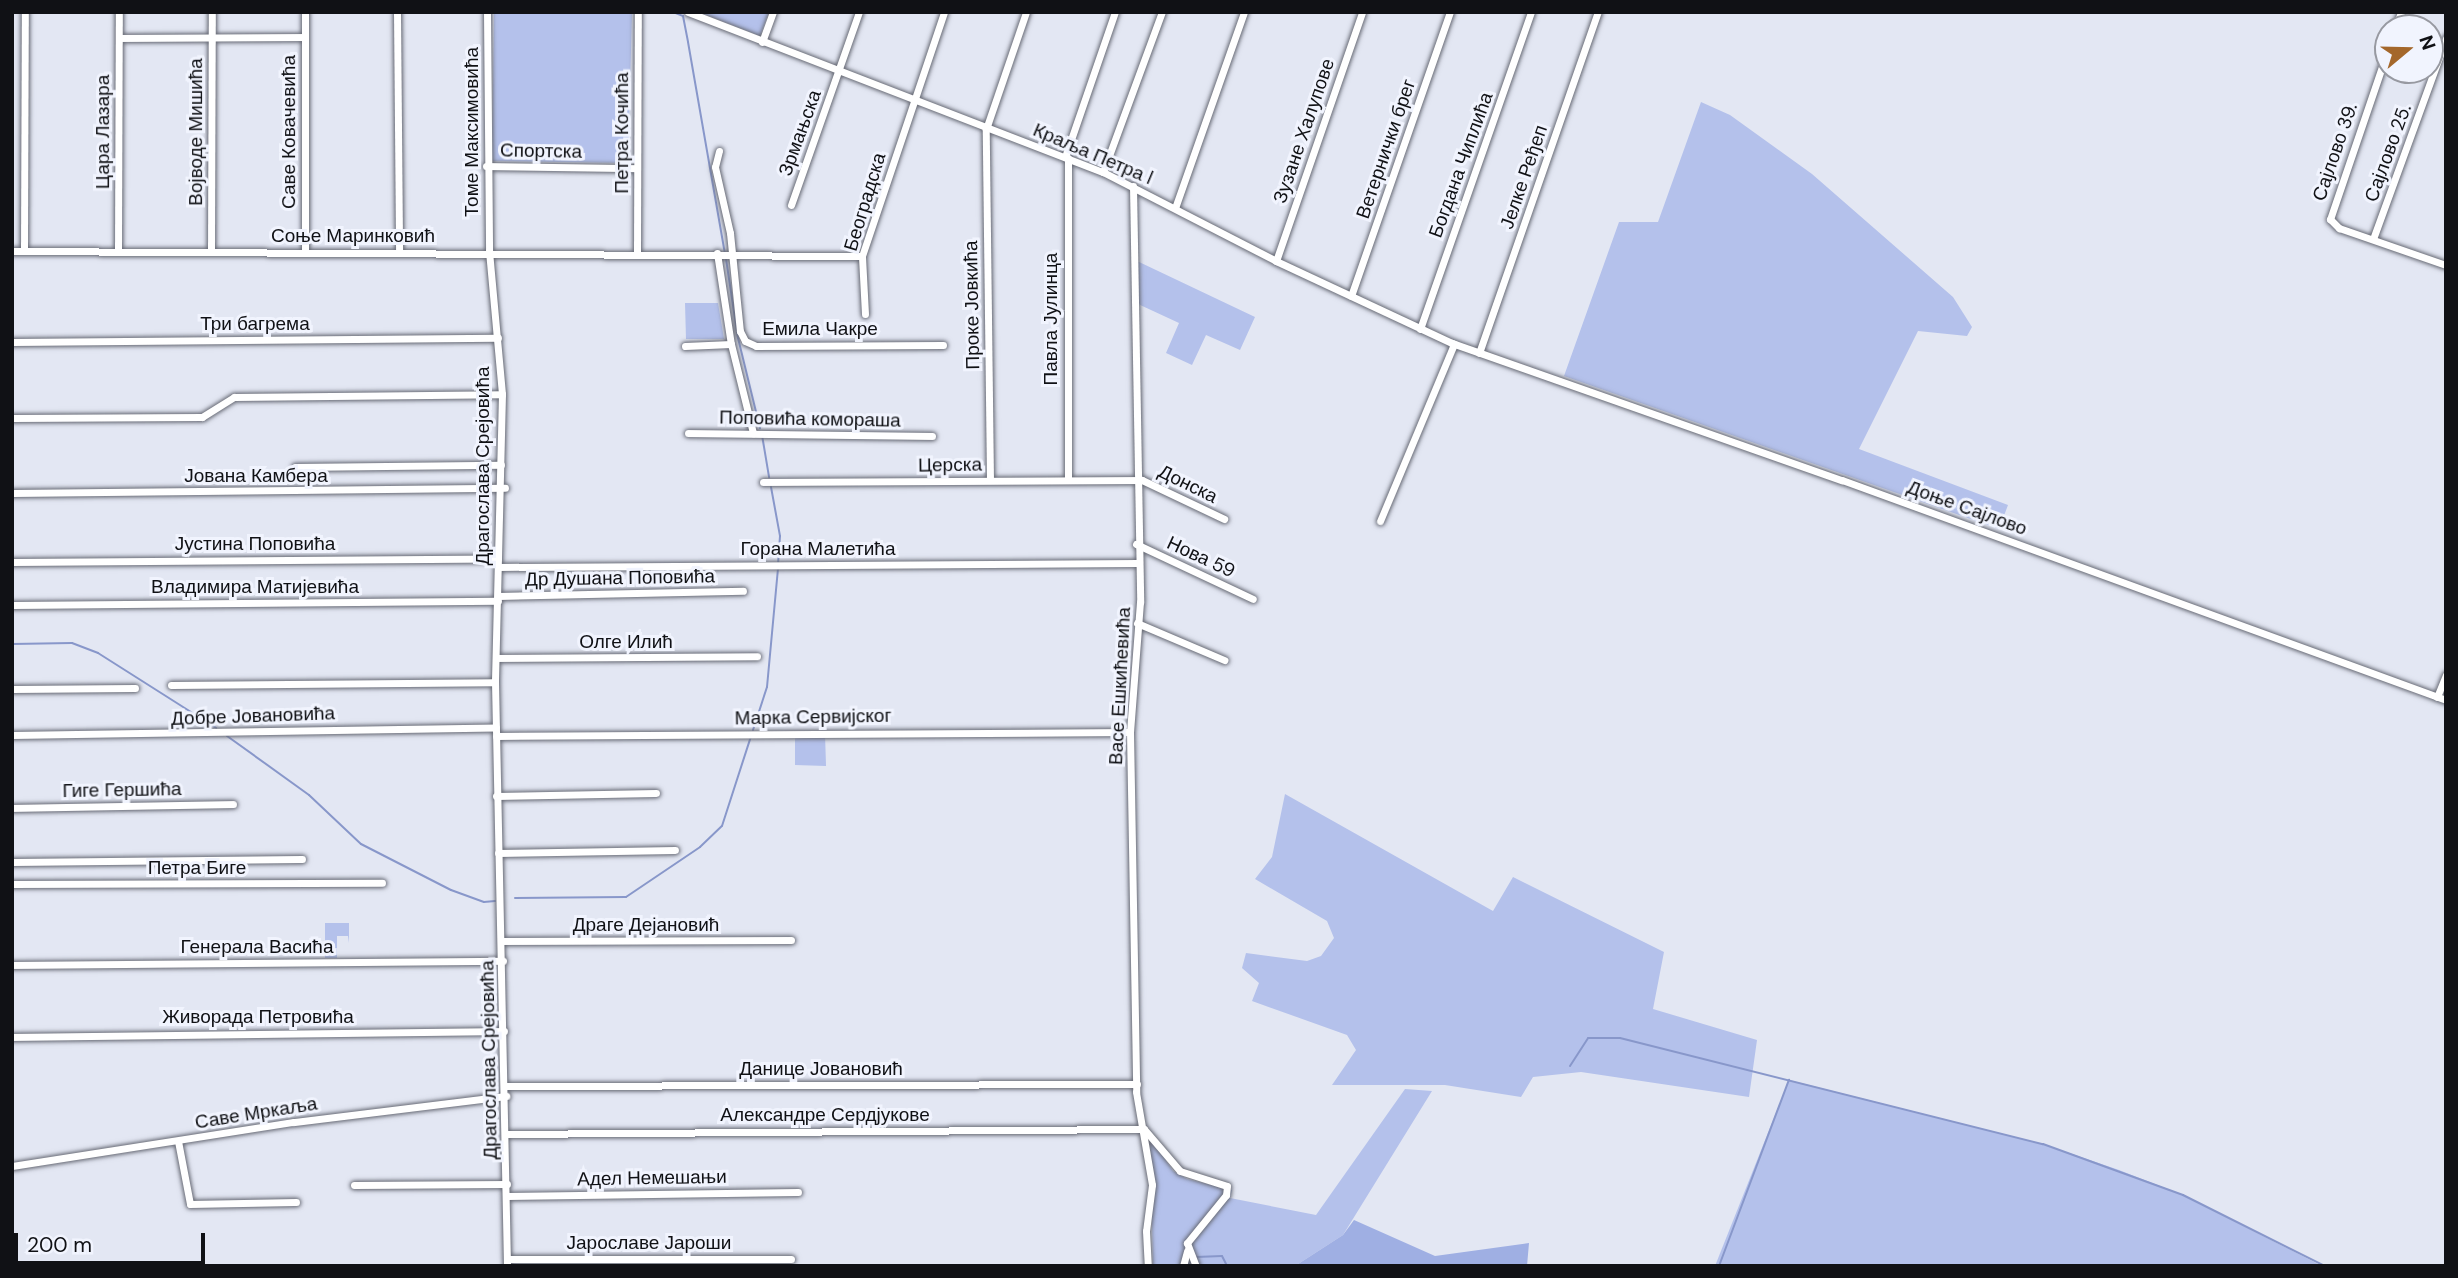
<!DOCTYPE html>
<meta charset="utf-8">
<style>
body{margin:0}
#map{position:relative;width:2458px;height:1278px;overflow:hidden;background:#e3e7f3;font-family:"DM Sans",sans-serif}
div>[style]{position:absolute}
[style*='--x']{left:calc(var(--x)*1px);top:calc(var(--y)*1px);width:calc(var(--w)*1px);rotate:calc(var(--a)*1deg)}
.green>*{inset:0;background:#b4c1eb}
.forest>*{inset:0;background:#9fafe3}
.stream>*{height:2px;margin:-1px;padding:0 1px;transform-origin:1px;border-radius:1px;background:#8897ca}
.roads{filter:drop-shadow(0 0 2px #676a75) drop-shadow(0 0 2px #676a75)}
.minor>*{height:7px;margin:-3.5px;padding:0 3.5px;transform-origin:3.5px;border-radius:3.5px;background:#fff}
span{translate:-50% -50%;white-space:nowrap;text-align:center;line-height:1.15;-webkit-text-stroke:6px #f1f4fe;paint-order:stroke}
.street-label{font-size:19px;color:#101115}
.frame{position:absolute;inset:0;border:14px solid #101115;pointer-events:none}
.north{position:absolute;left:2374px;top:14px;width:70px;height:70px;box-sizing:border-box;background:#f1f4fe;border:2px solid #9799a1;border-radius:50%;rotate:71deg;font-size:19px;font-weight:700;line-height:28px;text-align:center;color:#101115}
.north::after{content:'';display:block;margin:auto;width:24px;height:32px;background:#a4672b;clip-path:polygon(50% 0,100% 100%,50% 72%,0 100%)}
.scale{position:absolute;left:14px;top:1233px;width:191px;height:32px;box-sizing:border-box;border:4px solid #101115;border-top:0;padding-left:9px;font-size:21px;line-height:24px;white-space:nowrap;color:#101115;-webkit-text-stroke:5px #f1f4fe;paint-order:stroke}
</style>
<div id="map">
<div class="green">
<i style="clip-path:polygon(494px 12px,632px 12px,628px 163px,492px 161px)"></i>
<i style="clip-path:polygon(699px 12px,769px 12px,760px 36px)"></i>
<i style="clip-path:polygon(1701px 102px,1730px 115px,1812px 174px,1953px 297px,1972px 327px,1967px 336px,1918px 331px,1859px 449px,2008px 505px,1999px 529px,1564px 376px,1619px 222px,1658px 222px)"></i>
<i style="clip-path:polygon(1137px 261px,1255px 317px,1240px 350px,1206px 335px,1192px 365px,1166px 353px,1179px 323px,1138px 304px)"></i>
<i style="clip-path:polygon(685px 303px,718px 303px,724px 339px,686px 339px)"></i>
<i style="clip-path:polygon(795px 732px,825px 733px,826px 766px,795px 765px)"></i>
<i style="clip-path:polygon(1285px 794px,1493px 911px,1513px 877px,1664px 952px,1653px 1009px,1757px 1040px,1749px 1097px,1581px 1072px,1533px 1077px,1521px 1097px,1445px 1085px,1332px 1085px,1356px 1050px,1347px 1035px,1252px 1001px,1259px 983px,1242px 968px,1246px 953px,1307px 961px,1321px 956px,1334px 938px,1327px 921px,1255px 879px,1272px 857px)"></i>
<i style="clip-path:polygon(325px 923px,349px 923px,349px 943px,348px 936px,337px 936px,337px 958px,325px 958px)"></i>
<i style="clip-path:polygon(1789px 1080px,2043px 1144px,2119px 1170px,2183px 1195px,2322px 1266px,1715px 1266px)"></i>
<i style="clip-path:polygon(1405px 1089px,1432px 1091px,1343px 1235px,1295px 1266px,1153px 1266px,1150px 1137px,1173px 1171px,1187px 1179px,1232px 1190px,1230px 1198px,1316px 1215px)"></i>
</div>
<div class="forest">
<i style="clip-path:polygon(1354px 1220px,1435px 1256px,1529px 1243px,1527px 1266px,1295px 1266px,1343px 1235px)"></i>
</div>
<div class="stream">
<i style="--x:673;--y:12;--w:11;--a:22"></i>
<i style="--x:683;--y:16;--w:26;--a:79"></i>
<i style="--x:688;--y:42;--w:214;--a:80.1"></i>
<i style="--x:726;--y:259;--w:80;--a:81.4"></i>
<i style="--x:738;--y:338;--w:93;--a:76.3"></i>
<i style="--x:762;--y:435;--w:43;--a:80.5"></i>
<i style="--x:771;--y:487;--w:50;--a:79.6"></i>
<i style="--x:780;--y:536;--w:26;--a:94"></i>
<i style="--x:12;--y:644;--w:60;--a:-1"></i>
<i style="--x:72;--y:643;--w:28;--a:21"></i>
<i style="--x:98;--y:653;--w:140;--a:32.4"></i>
<i style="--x:753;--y:730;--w:45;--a:-72"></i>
<i style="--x:767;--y:687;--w:120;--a:-84.7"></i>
<i style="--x:227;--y:736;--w:101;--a:35.7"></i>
<i style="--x:309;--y:795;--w:71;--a:43.3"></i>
<i style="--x:361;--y:844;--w:101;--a:27.1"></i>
<i style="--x:451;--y:890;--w:35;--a:20"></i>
<i style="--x:484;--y:902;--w:11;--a:-5"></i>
<i style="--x:515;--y:898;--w:111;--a:-0.5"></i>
<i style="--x:626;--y:897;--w:89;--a:-34"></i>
<i style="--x:700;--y:847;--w:30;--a:-44"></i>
<i style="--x:722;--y:826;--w:95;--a:-72.1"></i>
<i style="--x:1570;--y:1066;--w:33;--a:-57"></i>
<i style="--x:1588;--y:1038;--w:32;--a:0"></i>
<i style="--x:1620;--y:1038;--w:436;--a:14.1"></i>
<i style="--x:2043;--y:1144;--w:149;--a:20"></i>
<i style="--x:2183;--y:1195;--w:159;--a:26.6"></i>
<i style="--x:1196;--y:1257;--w:26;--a:-2"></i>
<i style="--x:1222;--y:1256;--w:11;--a:63"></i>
<i style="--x:1719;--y:1266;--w:199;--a:-69.4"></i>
</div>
<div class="roads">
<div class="minor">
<i style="--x:305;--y:12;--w:239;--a:90"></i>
<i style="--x:397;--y:12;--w:239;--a:89.5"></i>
<i style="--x:487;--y:12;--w:239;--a:89.5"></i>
<i style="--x:489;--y:251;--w:144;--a:84.8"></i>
<i style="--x:502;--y:394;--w:288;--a:91.4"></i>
<i style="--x:495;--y:682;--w:584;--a:88.82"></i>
<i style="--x:688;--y:12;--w:445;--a:21.1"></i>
<i style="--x:1103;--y:172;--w:195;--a:27.2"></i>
<i style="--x:1276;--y:261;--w:194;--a:25"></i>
<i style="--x:1452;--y:343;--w:413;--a:19.4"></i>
<i style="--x:1842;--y:480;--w:643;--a:20.01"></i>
<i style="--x:2395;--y:28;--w:17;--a:-69"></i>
<i style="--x:119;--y:38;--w:186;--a:-0.3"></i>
<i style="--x:762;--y:42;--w:32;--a:-70"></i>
<i style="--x:2388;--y:49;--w:180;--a:108.8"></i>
<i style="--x:2330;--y:219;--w:13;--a:45"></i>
<i style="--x:2339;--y:228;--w:113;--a:19.1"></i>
<i style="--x:719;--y:151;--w:16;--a:104"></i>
<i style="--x:715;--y:167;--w:68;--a:77.2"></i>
<i style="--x:730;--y:233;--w:99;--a:84.2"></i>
<i style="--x:740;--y:331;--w:11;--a:63"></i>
<i style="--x:745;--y:341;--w:12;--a:24"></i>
<i style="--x:756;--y:346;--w:187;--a:-0.3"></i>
<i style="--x:1065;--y:157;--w:153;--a:-71"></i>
<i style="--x:1068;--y:158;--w:321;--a:90"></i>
<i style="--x:486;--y:166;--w:151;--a:0.8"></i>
<i style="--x:1103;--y:172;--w:171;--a:-69.8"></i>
<i style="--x:1133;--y:186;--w:416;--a:89"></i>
<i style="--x:1140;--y:602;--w:130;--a:94.4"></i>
<i style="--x:1130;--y:732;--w:360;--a:89"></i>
<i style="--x:1136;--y:1092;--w:94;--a:80.2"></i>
<i style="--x:1152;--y:1185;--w:46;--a:97.4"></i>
<i style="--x:1146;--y:1231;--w:35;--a:87"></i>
<i style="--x:791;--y:205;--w:205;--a:-70.6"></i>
<i style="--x:1175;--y:208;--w:208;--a:-70.6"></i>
<i style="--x:2373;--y:239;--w:214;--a:-70"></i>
<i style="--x:12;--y:251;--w:850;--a:0.34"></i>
<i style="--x:24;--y:251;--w:239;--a:-89.8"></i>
<i style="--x:118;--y:251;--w:239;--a:-89.8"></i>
<i style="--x:211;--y:251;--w:239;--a:-89.8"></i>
<i style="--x:637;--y:253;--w:241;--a:-89.8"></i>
<i style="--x:717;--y:253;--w:92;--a:81.3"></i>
<i style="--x:731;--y:344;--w:92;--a:76.1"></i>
<i style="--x:1276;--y:261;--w:263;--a:-70.9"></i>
<i style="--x:1351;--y:296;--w:301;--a:-70.8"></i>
<i style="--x:865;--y:314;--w:58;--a:-93"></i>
<i style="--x:862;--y:256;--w:257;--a:-71.4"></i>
<i style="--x:1420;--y:329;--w:336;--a:-70.7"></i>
<i style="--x:12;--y:342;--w:486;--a:-0.5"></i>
<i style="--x:685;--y:346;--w:46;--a:-2.5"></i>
<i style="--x:1479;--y:353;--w:361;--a:-70.8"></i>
<i style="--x:12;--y:418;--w:190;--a:-0.3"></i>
<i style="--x:202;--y:417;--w:38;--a:-32"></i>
<i style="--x:234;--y:397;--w:268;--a:-0.6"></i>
<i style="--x:688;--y:433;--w:244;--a:0.7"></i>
<i style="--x:295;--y:467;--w:206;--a:-0.6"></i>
<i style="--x:990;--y:480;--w:351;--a:-90.7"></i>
<i style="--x:986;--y:129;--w:124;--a:-71.1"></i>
<i style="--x:763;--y:482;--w:379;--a:-0.3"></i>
<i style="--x:1142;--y:480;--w:91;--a:25.4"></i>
<i style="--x:12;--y:493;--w:493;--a:-0.6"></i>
<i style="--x:1380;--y:521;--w:192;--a:-67.3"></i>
<i style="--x:1136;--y:544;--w:129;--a:25.2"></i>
<i style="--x:12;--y:562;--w:486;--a:-0.4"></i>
<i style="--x:498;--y:567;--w:640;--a:-0.36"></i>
<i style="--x:498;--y:596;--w:245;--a:-1.2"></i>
<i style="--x:12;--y:605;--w:486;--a:-0.5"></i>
<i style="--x:1137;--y:623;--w:95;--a:23"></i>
<i style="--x:496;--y:658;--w:261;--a:-0.4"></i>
<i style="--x:171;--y:685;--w:324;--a:-0.5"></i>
<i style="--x:12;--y:689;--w:123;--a:-0.5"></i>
<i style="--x:2437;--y:697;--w:24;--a:-68"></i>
<i style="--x:12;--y:735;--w:484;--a:-0.9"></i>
<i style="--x:496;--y:736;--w:634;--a:-0.36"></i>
<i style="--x:496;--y:796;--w:160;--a:-1.1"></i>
<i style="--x:12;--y:808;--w:221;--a:-1"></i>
<i style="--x:498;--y:853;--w:177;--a:-1"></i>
<i style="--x:12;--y:862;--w:290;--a:-0.6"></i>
<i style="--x:12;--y:884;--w:370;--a:-0.2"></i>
<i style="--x:502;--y:941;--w:289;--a:-0.2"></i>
<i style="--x:12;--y:965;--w:491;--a:-0.5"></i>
<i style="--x:12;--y:1037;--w:492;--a:-0.7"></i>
<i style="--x:506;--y:1086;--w:631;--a:-0.18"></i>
<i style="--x:505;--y:1134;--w:639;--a:-0.45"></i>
<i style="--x:1144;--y:1129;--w:55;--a:49.4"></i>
<i style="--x:1180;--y:1171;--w:49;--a:17.7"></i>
<i style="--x:1227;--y:1186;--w:9;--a:96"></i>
<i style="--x:1226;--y:1195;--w:62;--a:129.1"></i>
<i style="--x:1187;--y:1243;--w:25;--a:69"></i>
<i style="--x:178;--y:1141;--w:64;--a:79.2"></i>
<i style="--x:190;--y:1204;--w:106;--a:-1.1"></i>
<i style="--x:12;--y:1166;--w:285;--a:-8.9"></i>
<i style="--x:294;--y:1122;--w:214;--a:-7"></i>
<i style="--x:354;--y:1185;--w:153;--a:-0.4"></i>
<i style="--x:507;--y:1196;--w:291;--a:-0.8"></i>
<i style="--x:507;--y:1259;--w:284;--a:0"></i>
<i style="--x:1183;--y:1266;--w:16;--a:-75"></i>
</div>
</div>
<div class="street-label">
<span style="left:1304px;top:131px;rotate:-71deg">Зузане Халупове</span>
<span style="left:103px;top:132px;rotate:-90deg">Цара Лазара</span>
<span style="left:196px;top:132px;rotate:-90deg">Војводе Мишића</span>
<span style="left:289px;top:132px;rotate:-90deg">Саве Ковачевића</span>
<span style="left:472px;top:132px;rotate:-90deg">Томе Максимовића</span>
<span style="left:622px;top:133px;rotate:-90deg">Петра Кочића</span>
<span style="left:800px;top:133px;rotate:-70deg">Зрмањска</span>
<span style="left:1386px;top:149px;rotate:-71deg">Ветернички брег</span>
<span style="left:541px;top:151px;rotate:1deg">Спортска</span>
<span style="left:2335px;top:152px;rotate:-71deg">Сајлово 39.</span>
<span style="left:2388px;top:153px;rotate:-70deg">Сајлово 25.</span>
<span style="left:1093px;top:154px;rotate:23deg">Краља Петра I</span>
<span style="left:1461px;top:165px;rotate:-70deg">Богдана Чиплића</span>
<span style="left:1524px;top:177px;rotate:-71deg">Јелке Ређеп</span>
<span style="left:865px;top:202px;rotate:-73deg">Београдска</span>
<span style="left:353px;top:236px">Соње Маринковић</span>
<span style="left:972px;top:305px;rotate:-91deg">Проке Јовкића</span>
<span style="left:1051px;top:319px;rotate:-90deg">Павла Јулинца</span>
<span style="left:255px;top:324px">Три багрема</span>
<span style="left:820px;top:329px">Емила Чакре</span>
<span style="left:810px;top:419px;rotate:1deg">Поповића комораша</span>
<span style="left:950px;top:465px;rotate:-1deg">Церска</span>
<span style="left:483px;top:466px;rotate:-90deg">Драгослава Срејовића</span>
<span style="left:256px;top:476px">Јована Камбера</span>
<span style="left:1188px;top:484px;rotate:26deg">Донска</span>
<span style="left:1967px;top:508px;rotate:20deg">Доње Сајлово</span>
<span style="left:255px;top:544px">Јустина Поповића</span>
<span style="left:818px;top:549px">Горана Малетића</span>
<span style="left:1201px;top:557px;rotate:25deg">Нова 59</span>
<span style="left:620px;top:578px;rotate:-1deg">Др Душана Поповића</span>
<span style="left:255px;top:587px">Владимира Матијевића</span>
<span style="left:626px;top:642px">Олге Илић</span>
<span style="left:1120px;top:686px;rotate:-87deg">Васе Ешкићевића</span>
<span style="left:253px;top:716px;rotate:-2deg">Добре Јовановића</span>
<span style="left:813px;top:717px;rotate:-1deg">Марка Сервијског</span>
<span style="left:122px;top:790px;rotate:-1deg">Гиге Гершића</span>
<span style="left:197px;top:868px">Петра Биге</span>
<span style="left:646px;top:925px">Драге Дејановић</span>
<span style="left:257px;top:947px">Генерала Васића</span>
<span style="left:258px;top:1017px">Живорада Петровића</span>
<span style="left:489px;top:1060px;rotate:-91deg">Драгослава Срејовића</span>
<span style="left:821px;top:1069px">Данице Јовановић</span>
<span style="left:256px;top:1113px;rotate:-9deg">Саве Мркаља</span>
<span style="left:825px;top:1115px">Александре Сердјукове</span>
<span style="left:652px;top:1178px;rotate:-1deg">Адел Немешањи</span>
<span style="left:649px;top:1243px">Јарославе Јароши</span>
</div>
<div class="frame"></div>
<div class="north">N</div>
<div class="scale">200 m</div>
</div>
